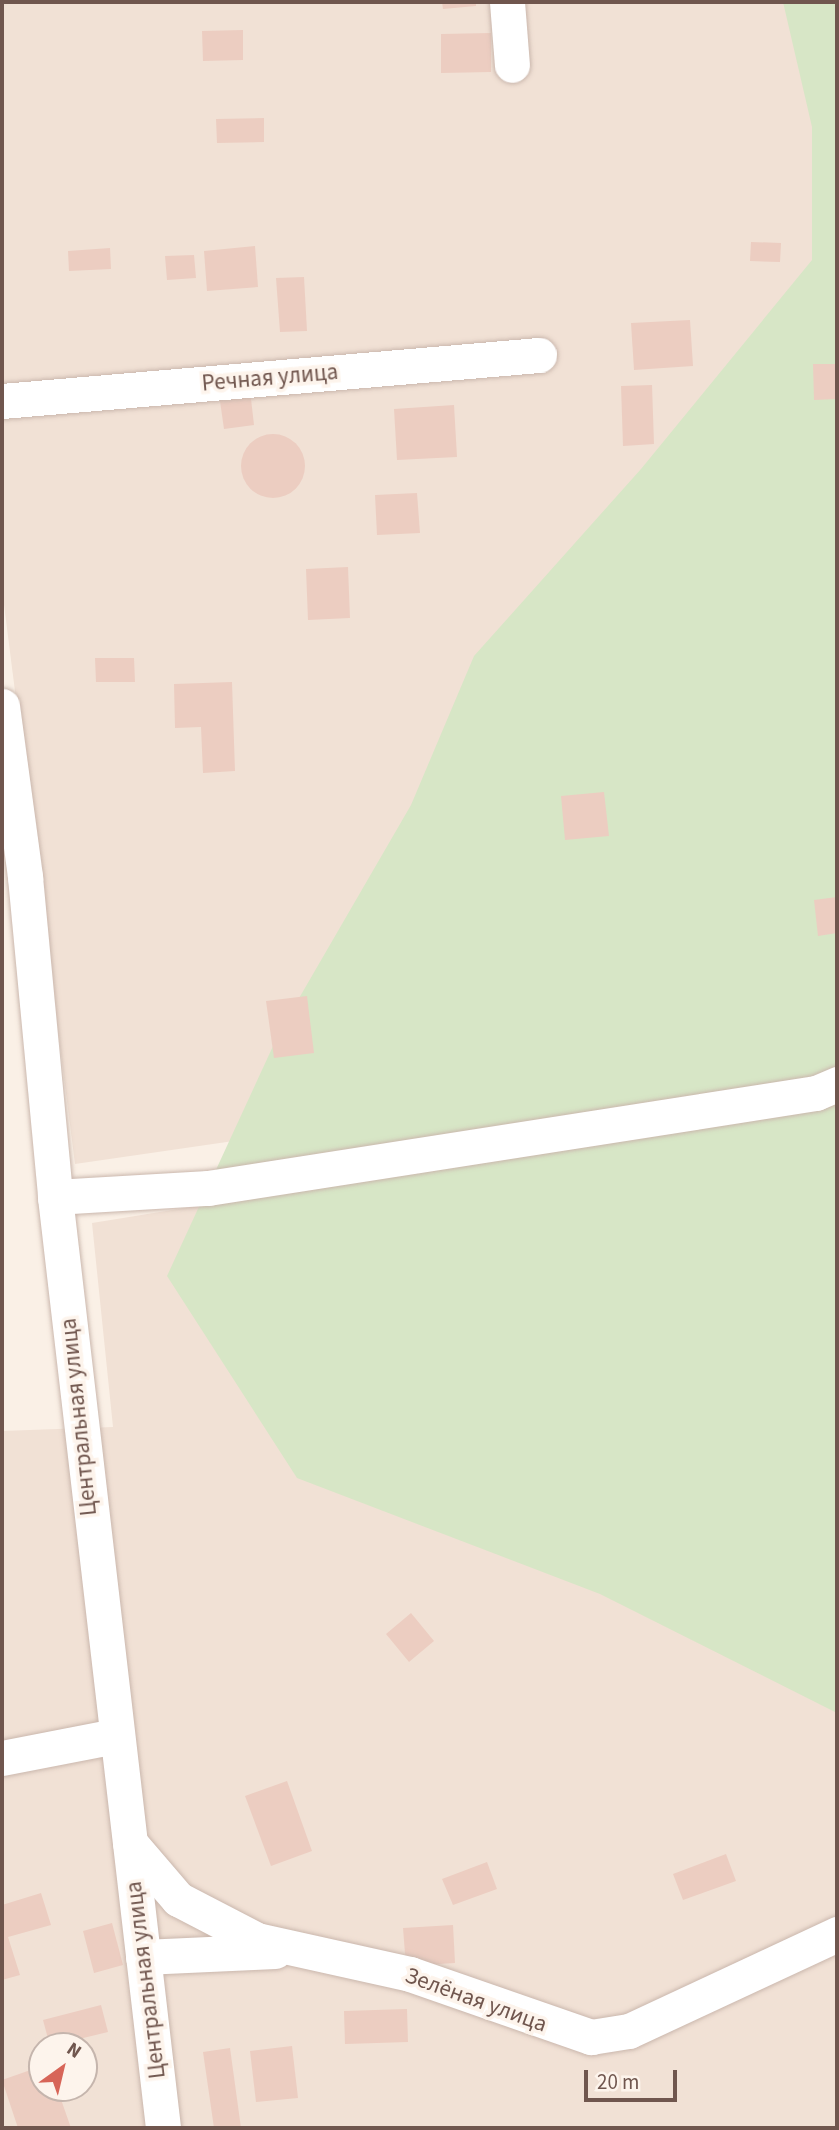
<!DOCTYPE html>
<meta charset="utf-8">
<style>
body{margin:0}
#map{position:relative;width:839px;height:2130px;overflow:hidden;background:#faf0e6;font-family:"Source Sans 3",sans-serif}
div>[style]{position:absolute}
[style*='--x']{left:calc(var(--x)*1px);top:calc(var(--y)*1px);width:calc(var(--w)*1px);rotate:calc(var(--a)*1deg)}
.residential>*{inset:0;background:#f1e1d5}
.green>*{inset:0;background:#d7e6c6}
.building>*{inset:0;background:#eccdc1}
.round{border-radius:50%}
.roads{filter:drop-shadow(0 0 2px #cab7ad) drop-shadow(0 0 2px #cab7ad)}
.minor>*{height:35px;margin:-17.5px;padding:0 17.5px;transform-origin:17.5px;border-radius:17.5px;background:#fff}
span{translate:-50% -50%;white-space:nowrap;text-align:center;line-height:1.15;-webkit-text-stroke:7px #fdf4ec;paint-order:stroke}
.street-label{font-size:23px;color:#70564e}
.frame{position:absolute;inset:0;border:4px solid #70564e;pointer-events:none}
.north{position:absolute;left:28px;top:2032px;width:70px;height:70px;box-sizing:border-box;background:#fdf4ec;border:2px solid #c5b5ad;border-radius:50%;rotate:34deg;font-size:19px;font-weight:700;line-height:28px;text-align:center;color:#70564e}
.north::after{content:'';display:block;margin:auto;width:24px;height:32px;background:#d76558;clip-path:polygon(50% 0,100% 100%,50% 72%,0 100%)}
.scale{position:absolute;left:584px;top:2070px;width:93px;height:32px;box-sizing:border-box;border:4px solid #70564e;border-top:0;padding-left:9px;font-size:21px;line-height:24px;white-space:nowrap;color:#70564e;-webkit-text-stroke:5px #fdf4ec;paint-order:stroke}
</style>
<div id="map">
<div class="residential">
<i style="clip-path:polygon(2px 2px,837px 2px,781px 1062px,75px 1164px,2px 589px)"></i>
<i style="clip-path:polygon(evenodd,837px 1103px,837px 2128px,2px 2128px,2px 1431px,113px 1427px,92px 1223px,837px 1103px,42px 2046px,84px 2046px,84px 2088px,42px 2088px,42px 2046px)"></i>
</div>
<div class="green">
<i style="clip-path:polygon(783px 2px,837px 2px,837px 1713px,600px 1594px,297px 1478px,167px 1276px,280px 1031px,411px 805px,474px 656px,641px 469px,812px 260px,812px 127px)"></i>
</div>
<div class="building">
<i style="clip-path:polygon(442px 2px,476px 2px,476px 6px,443px 9px)"></i>
<i style="clip-path:polygon(243px 30px,243px 60px,203px 61px,202px 31px)"></i>
<i style="clip-path:polygon(491px 33px,491px 72px,441px 73px,441px 34px)"></i>
<i style="clip-path:polygon(264px 118px,264px 142px,217px 143px,216px 119px)"></i>
<i style="clip-path:polygon(751px 242px,781px 243px,780px 262px,750px 261px)"></i>
<i style="clip-path:polygon(255px 246px,258px 287px,207px 291px,204px 251px)"></i>
<i style="clip-path:polygon(110px 248px,111px 269px,69px 271px,68px 251px)"></i>
<i style="clip-path:polygon(194px 255px,196px 278px,167px 280px,165px 256px)"></i>
<i style="clip-path:polygon(304px 277px,307px 331px,280px 332px,276px 278px)"></i>
<i style="clip-path:polygon(690px 320px,693px 366px,634px 370px,631px 323px)"></i>
<i style="clip-path:polygon(813px 364px,837px 364px,837px 399px,814px 400px)"></i>
<i style="clip-path:polygon(652px 385px,654px 444px,623px 446px,621px 386px)"></i>
<i style="clip-path:polygon(250px 390px,254px 425px,224px 429px,219px 394px)"></i>
<i style="clip-path:polygon(454px 405px,457px 457px,397px 460px,394px 409px)"></i>
<i class="round" style="left:241px;top:434px;width:64px;height:64px"></i>
<i style="clip-path:polygon(417px 493px,420px 533px,377px 535px,375px 495px)"></i>
<i style="clip-path:polygon(348px 567px,350px 618px,308px 620px,306px 569px)"></i>
<i style="clip-path:polygon(95px 658px,134px 658px,135px 682px,96px 682px)"></i>
<i style="clip-path:polygon(232px 682px,235px 771px,203px 773px,201px 727px,175px 728px,174px 684px)"></i>
<i style="clip-path:polygon(604px 792px,609px 836px,565px 840px,561px 796px)"></i>
<i style="clip-path:polygon(837px 897px,837px 933px,818px 936px,814px 900px)"></i>
<i style="clip-path:polygon(307px 996px,314px 1053px,274px 1058px,266px 1001px)"></i>
<i style="clip-path:polygon(411px 1613px,434px 1641px,409px 1662px,386px 1634px)"></i>
<i style="clip-path:polygon(287px 1781px,312px 1851px,271px 1866px,245px 1796px)"></i>
<i style="clip-path:polygon(726px 1854px,736px 1881px,683px 1900px,673px 1874px)"></i>
<i style="clip-path:polygon(487px 1862px,497px 1889px,453px 1905px,442px 1879px)"></i>
<i style="clip-path:polygon(41px 1893px,51px 1925px,8px 1937px,20px 1975px,2px 1980px,2px 1905px)"></i>
<i style="clip-path:polygon(112px 1923px,123px 1965px,94px 1973px,83px 1931px)"></i>
<i style="clip-path:polygon(453px 1925px,455px 1963px,406px 1966px,403px 1928px)"></i>
<i style="clip-path:polygon(101px 2005px,108px 2032px,50px 2046px,43px 2020px)"></i>
<i style="clip-path:polygon(407px 2009px,408px 2042px,345px 2044px,344px 2011px)"></i>
<i style="clip-path:polygon(292px 2046px,298px 2098px,256px 2102px,250px 2051px)"></i>
<i style="clip-path:polygon(230px 2048px,241px 2128px,214px 2128px,203px 2052px)"></i>
<i style="clip-path:polygon(42px 2066px,42px 2088px,57px 2088px,71px 2128px,18px 2128px,2px 2080px)"></i>
</div>
<div class="roads">
<div class="minor">
<i style="--x:507;--y:2;--w:63;--a:85.5"></i>
<i style="--x:2;--y:401;--w:539;--a:-4.9"></i>
<i style="--x:2;--y:706;--w:173;--a:82.3"></i>
<i style="--x:25;--y:877;--w:321;--a:84.6"></i>
<i style="--x:55;--y:1197;--w:937;--a:83.38"></i>
<i style="--x:55;--y:1197;--w:153;--a:-3.4"></i>
<i style="--x:208;--y:1188;--w:615;--a:-8.88"></i>
<i style="--x:816;--y:1093;--w:23;--a:-23"></i>
<i style="--x:2;--y:1758;--w:115;--a:-11"></i>
<i style="--x:130;--y:1843;--w:74;--a:49.4"></i>
<i style="--x:178;--y:1899;--w:89;--a:27.4"></i>
<i style="--x:257;--y:1940;--w:157;--a:12.5"></i>
<i style="--x:410;--y:1974;--w:192;--a:19.2"></i>
<i style="--x:591;--y:2037;--w:38;--a:-9"></i>
<i style="--x:629;--y:2031;--w:230;--a:-25"></i>
<i style="--x:143;--y:1957;--w:132;--a:-2.6"></i>
</div>
</div>
<div class="street-label">
<span style="left:270px;top:378px;rotate:-5deg">Речная улица</span>
<span style="left:79px;top:1417px;rotate:-96deg">Центральная улица</span>
<span style="left:146px;top:1980px;rotate:-97deg">Центральная улица</span>
<span style="left:476px;top:2000px;rotate:20deg">Зелёная улица</span>
</div>
<div class="frame"></div>
<div class="north">N</div>
<div class="scale">20 m</div>
</div>
